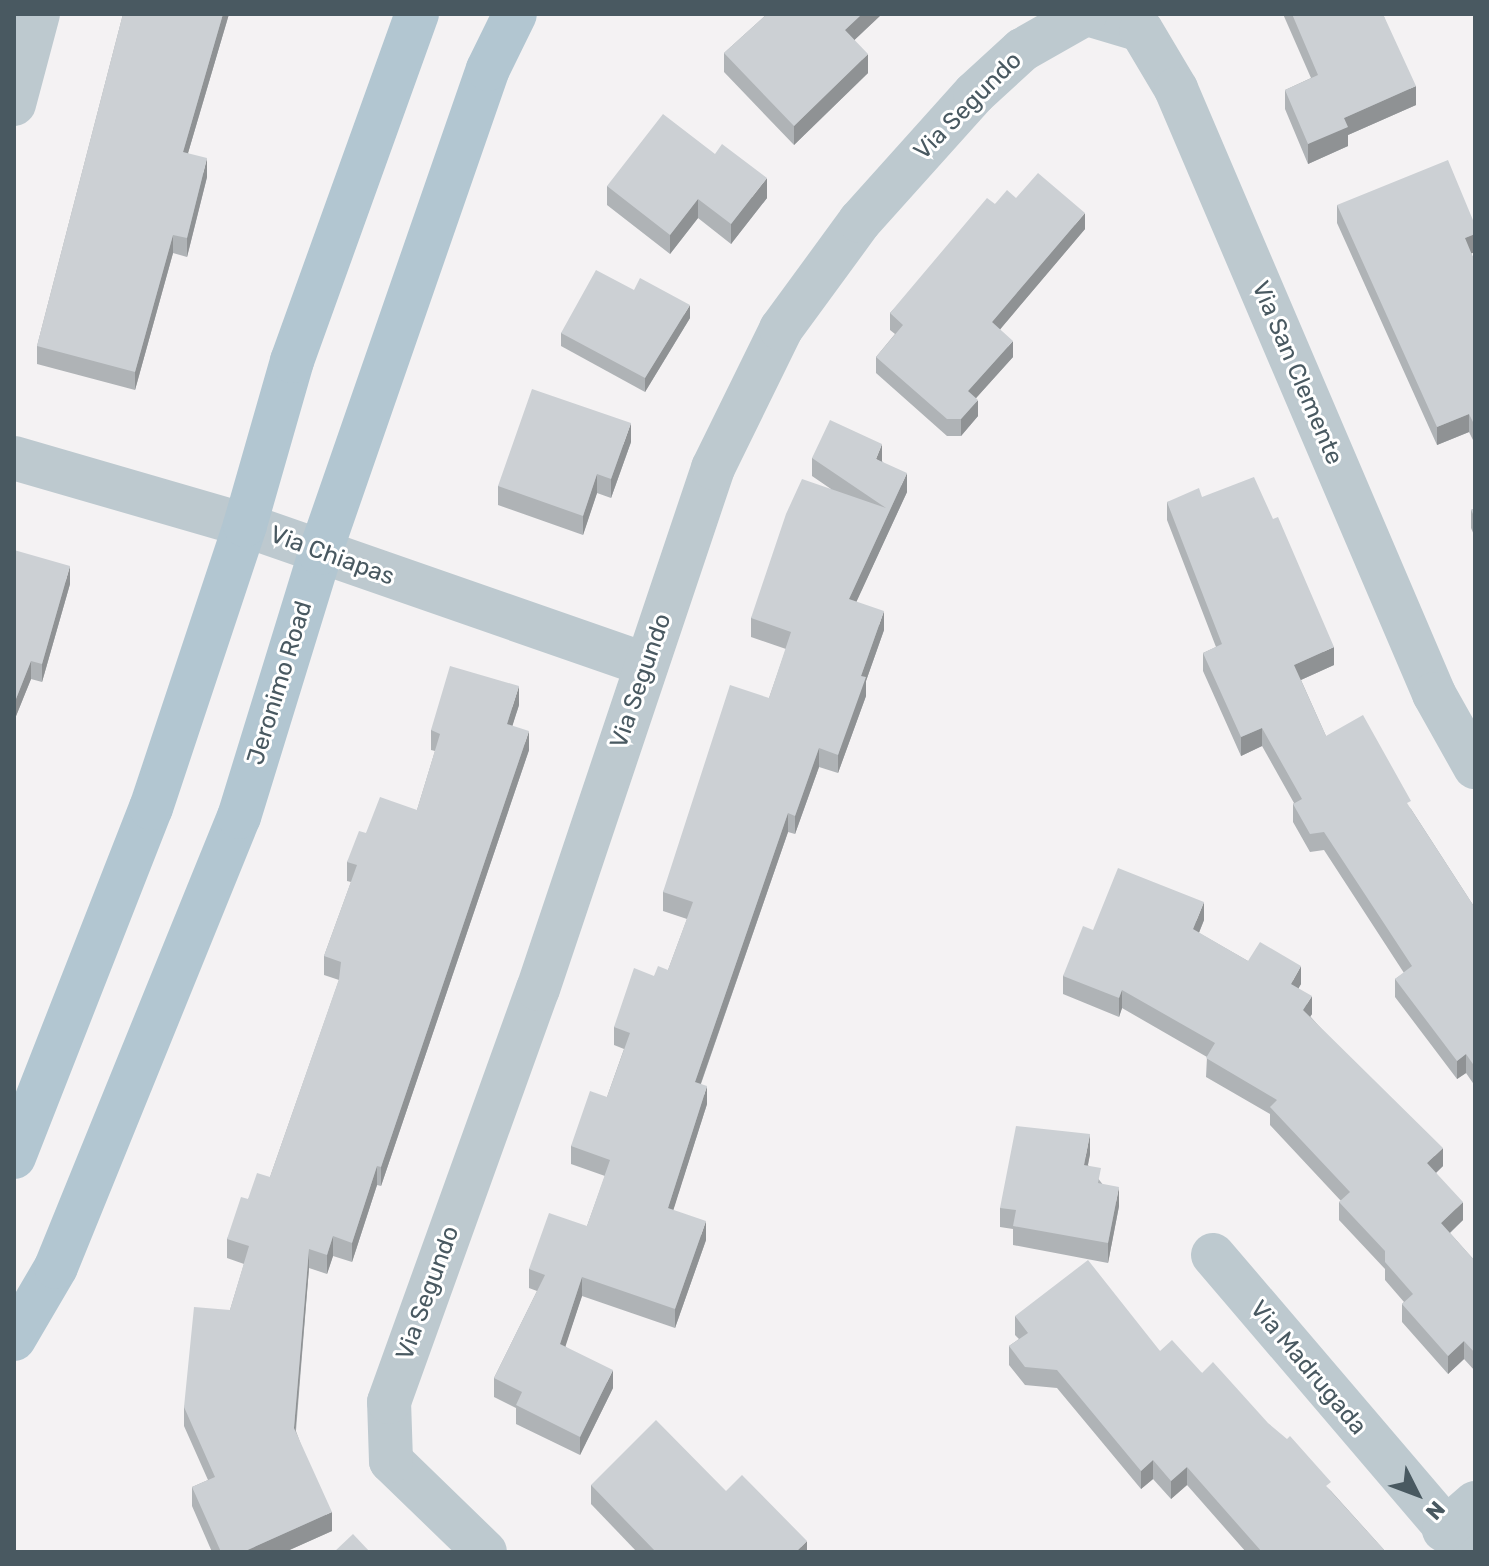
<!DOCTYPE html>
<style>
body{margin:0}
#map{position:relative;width:1489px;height:1566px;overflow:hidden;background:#f4f2f3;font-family:Rubik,sans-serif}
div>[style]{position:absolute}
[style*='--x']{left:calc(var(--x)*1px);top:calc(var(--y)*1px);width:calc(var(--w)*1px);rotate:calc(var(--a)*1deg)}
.minor>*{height:44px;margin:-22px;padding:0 22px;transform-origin:22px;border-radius:22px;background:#bdc9cf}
.major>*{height:44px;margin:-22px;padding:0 22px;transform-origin:22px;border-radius:22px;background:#b2c6d1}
.wall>*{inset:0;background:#afb3b6}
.shaded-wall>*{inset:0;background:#8f9294}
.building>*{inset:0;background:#ccd0d4}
span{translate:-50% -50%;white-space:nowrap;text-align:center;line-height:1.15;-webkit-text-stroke:6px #fff;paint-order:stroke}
.street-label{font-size:24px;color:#495961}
.frame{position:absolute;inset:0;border:16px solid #495961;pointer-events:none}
.north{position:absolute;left:1377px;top:1454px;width:80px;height:80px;-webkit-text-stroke:6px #fff;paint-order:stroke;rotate:132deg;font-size:22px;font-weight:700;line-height:32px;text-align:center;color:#495961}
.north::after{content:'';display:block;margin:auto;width:28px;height:36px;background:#495961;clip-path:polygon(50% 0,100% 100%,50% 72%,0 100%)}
</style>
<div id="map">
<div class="minor">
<i style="--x:1087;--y:14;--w:56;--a:16.5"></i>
<i style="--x:1141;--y:30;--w:69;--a:59.3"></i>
<i style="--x:1176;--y:89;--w:658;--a:66.9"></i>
<i style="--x:1434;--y:694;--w:84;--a:60.7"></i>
<i style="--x:14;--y:104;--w:93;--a:-75.1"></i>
<i style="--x:14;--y:458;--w:241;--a:16.2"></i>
<i style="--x:245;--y:525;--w:425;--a:19.2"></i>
<i style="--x:1213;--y:1255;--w:391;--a:49.5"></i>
<i style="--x:1444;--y:1530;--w:41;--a:-41.1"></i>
<i style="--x:485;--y:1552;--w:131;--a:-135.9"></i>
<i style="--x:391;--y:1461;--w:59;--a:-91.9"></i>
<i style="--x:389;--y:1402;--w:439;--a:-70.2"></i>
<i style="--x:538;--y:989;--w:550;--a:-71.43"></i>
<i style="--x:713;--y:468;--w:155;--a:-63.9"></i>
<i style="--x:781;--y:329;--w:134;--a:-53.8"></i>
<i style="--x:860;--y:221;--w:172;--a:-48.1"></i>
<i style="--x:975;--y:93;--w:64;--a:-42.5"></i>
<i style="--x:1022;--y:50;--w:73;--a:-29.7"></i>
</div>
<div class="major">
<i style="--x:14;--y:1157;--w:375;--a:-68.6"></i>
<i style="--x:151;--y:808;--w:298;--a:-71.6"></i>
<i style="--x:245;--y:525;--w:171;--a:-74"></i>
<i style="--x:292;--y:361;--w:369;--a:-70.2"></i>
<i style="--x:14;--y:1339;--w:83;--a:-59.7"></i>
<i style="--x:56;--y:1267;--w:486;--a:-67.9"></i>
<i style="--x:239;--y:817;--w:276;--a:-72.9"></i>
<i style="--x:320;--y:553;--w:512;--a:-70.86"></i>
<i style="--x:488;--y:69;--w:61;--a:-63.9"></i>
</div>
<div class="wall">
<i style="clip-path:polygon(123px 14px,229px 14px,188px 153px,207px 177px,187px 257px,173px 253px,135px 390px,37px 364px,37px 346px)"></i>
<i style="clip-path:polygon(767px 14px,882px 14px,854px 40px,868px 73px,794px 145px,724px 72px,724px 53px)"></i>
<i style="clip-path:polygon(1283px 14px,1383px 14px,1416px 105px,1348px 135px,1348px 146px,1308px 164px,1285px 109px,1285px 90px,1311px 78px)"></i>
<i style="clip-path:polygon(607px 186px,767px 198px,731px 244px,698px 218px,670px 254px,607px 205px)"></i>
<i style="clip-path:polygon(1016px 198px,1085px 229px,1000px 329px,1013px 357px,976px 398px,978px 416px,961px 436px,947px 436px,876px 373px,876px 357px,895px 334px,890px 330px,890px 313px,995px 204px)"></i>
<i style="clip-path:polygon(1337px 205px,1475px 225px,1475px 252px,1471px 253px,1475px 262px,1475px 444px,1469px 432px,1437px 445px,1337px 223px)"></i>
<i style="clip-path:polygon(634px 290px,690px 318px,645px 392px,561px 346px,561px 333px)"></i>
<i style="clip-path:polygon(631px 442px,611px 498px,597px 493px,583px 535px,498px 505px,498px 486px)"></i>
<i style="clip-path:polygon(812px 458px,882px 461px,907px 492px,856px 602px,884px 630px,866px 681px,866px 696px,838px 773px,819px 767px,795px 834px,788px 832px,701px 1084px,707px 1104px,673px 1210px,706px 1240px,675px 1328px,582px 1296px,565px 1346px,613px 1388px,580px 1455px,516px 1424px,516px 1408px,494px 1397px,494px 1378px,537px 1291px,529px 1288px,529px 1269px,587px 1226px,605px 1176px,571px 1164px,571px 1146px,607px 1097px,624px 1049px,614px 1045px,614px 1027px,654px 976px,668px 970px,687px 919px,663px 911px,663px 892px,769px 698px,786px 649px,751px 637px,751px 618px,831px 489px,812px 476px)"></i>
<i style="clip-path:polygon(1202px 497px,1334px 665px,1301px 680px,1326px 736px,1411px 809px,1475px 908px,1475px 1086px,1466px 1073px,1457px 1079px,1395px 997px,1395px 979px,1404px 973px,1324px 850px,1310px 852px,1293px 822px,1293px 804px,1294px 803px,1262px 746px,1241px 756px,1203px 671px,1203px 653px,1216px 647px,1167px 520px,1167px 502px)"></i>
<i style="clip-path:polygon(1475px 508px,1475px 537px,1471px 528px,1471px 510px)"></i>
<i style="clip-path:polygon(14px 550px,70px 584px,42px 682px,31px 679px,14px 721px)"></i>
<i style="clip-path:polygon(519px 705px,512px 726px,529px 750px,381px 1186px,377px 1185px,352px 1262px,333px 1256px,327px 1274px,309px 1268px,296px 1431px,332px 1531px,285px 1552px,212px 1552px,192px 1506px,192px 1487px,208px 1480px,184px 1426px,184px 1407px,230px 1310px,244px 1264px,227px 1258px,227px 1239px,248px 1199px,270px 1177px,339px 980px,324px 975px,324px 956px,351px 882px,347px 881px,347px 862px,366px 833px,417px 810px,435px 751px,431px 750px,431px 730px)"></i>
<i style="clip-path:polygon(1204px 920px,1199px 933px,1248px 961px,1301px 984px,1298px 988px,1312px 1014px,1310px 1016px,1443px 1166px,1436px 1173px,1463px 1220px,1450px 1233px,1475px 1261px,1475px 1371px,1464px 1359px,1448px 1374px,1402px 1322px,1402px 1304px,1404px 1302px,1385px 1280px,1385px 1269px,1339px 1220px,1339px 1202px,1341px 1201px,1270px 1125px,1270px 1114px,1206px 1077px,1207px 1057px,1122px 1008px,1119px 1017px,1063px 994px,1063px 976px,1093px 930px)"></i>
<i style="clip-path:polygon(1090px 1154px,1088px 1165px,1119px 1206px,1108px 1263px,1013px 1245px,1013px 1229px,1000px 1227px,1000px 1208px)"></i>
<i style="clip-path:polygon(1015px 1316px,1160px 1351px,1202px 1373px,1331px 1491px,1386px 1552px,1246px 1552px,1187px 1485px,1171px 1499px,1153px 1479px,1141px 1489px,1057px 1388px,1025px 1385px,1009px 1365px,1009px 1346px,1019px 1339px,1015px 1335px)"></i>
<i style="clip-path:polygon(591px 1485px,726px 1491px,807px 1552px,637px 1552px,591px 1504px)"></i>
</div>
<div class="shaded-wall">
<i style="clip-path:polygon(223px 14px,229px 14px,183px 170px,183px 152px)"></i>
<i style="clip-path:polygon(862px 14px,882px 14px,845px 49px,845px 30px)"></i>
<i style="clip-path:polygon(868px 54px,868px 73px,794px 145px,794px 126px)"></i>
<i style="clip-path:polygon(1416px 86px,1416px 105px,1348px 135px,1348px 146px,1308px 164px,1308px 144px,1344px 118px)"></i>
<i style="clip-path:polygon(207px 158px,207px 177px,187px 257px,187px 238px)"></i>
<i style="clip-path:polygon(767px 178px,767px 198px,731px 244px,731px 224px)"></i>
<i style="clip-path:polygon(698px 199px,698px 218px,670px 254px,670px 235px)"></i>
<i style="clip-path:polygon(1085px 213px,1085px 229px,992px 339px,992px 322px)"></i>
<i style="clip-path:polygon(1475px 234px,1475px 252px,1465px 256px,1465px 238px)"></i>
<i style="clip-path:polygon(173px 235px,173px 253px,135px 390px,135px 372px)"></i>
<i style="clip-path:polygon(690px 305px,690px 318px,645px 392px,645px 378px)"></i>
<i style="clip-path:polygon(1013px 341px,1013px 357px,968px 407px,968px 391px)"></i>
<i style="clip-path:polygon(978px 400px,978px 416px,961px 436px,961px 419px)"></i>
<i style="clip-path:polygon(1469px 414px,1469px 432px,1437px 445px,1437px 427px)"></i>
<i style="clip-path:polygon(631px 423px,631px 442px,611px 498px,611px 479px)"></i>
<i style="clip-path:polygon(882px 444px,882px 463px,876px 459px)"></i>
<i style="clip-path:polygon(907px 473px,907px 492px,849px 618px,849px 599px)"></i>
<i style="clip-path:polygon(597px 474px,597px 493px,583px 535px,583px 516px)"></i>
<i style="clip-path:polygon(70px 566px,70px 584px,42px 682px,42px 664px)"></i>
<i style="clip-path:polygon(884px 611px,884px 630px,866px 681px,866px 696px,838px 773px,838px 755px,861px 676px)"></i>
<i style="clip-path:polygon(1334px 647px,1334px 665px,1294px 683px,1294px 665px)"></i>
<i style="clip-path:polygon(31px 661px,31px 679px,14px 721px,14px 704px)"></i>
<i style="clip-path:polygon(519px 686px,519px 705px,507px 743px,507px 724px)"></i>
<i style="clip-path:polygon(1262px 728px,1262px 746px,1241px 756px,1241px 737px)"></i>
<i style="clip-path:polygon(529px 731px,529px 750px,381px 1186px,381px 1167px)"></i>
<i style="clip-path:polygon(819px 748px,819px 767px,795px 834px,795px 816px)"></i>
<i style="clip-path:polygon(788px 813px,788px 832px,695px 1100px,695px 1082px)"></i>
<i style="clip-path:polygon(1204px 902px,1204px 920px,1193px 947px,1193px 929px)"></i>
<i style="clip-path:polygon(1301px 966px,1301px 984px,1291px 1002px,1291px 984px)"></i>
<i style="clip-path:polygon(1122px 990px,1122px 1008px,1119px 1017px,1119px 998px)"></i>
<i style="clip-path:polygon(1312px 996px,1312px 1014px,1303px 1028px,1303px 1010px)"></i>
<i style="clip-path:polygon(1466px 1054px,1466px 1073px,1457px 1079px,1457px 1061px)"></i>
<i style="clip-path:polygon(707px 1086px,707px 1104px,668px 1227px,668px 1208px)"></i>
<i style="clip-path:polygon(1090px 1134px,1090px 1154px,1084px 1184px,1084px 1165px)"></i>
<i style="clip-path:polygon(1443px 1148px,1443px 1166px,1427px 1181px,1427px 1163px)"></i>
<i style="clip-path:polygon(377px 1166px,377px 1185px,352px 1262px,352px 1243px)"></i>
<i style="clip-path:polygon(1119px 1187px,1119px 1206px,1108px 1263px,1108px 1243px)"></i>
<i style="clip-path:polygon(1463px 1202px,1463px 1220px,1441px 1241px,1441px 1223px)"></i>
<i style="clip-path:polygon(706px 1221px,706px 1240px,675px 1328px,675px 1309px)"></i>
<i style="clip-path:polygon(333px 1236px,333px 1256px,327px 1274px,327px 1255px)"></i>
<i style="clip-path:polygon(309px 1249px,309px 1268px,294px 1447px,294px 1428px)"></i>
<i style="clip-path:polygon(582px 1277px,582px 1296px,560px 1363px,560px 1344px)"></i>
<i style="clip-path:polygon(1464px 1341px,1464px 1359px,1448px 1374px,1448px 1356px)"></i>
<i style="clip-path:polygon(613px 1370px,613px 1388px,580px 1455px,580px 1437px)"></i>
<i style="clip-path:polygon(1153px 1460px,1153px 1479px,1141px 1489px,1141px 1471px)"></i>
<i style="clip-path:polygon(1187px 1467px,1187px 1485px,1171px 1499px,1171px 1481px)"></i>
<i style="clip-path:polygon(332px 1512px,332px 1531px,285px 1552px,243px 1552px)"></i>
<i style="clip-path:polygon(807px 1541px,807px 1552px,796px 1552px)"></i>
</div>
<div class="building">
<i style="clip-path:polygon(123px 14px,223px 14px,183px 152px,207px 158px,187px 238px,173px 235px,135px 372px,37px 346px)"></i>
<i style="clip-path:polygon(767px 14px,862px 14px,845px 30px,868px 54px,794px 126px,724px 53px)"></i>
<i style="clip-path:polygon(1292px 14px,1383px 14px,1416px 86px,1344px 118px,1348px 127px,1308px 144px,1285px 90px,1318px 75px)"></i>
<i style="clip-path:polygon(663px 114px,715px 154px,722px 144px,767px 178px,731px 224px,698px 199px,670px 235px,607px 186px)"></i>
<i style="clip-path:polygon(1448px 160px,1475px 225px,1475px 234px,1465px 238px,1475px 262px,1475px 426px,1469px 414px,1437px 427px,1337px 205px)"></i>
<i style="clip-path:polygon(1038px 173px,1085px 213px,992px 322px,1013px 341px,968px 391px,978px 400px,961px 419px,947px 419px,876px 357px,903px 325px,890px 313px,987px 198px,995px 204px,1007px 190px,1016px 198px)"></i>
<i style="clip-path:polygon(596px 270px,634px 290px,640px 278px,690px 305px,645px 378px,561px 333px)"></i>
<i style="clip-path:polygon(532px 389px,631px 423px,611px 479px,597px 474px,583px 516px,498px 486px)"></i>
<i style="clip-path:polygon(830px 420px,882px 444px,876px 459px,907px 473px,849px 599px,884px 611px,861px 676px,866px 677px,838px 755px,819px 748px,795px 816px,788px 813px,695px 1082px,707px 1086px,668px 1208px,706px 1221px,675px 1309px,582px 1277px,560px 1344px,613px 1370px,580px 1437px,516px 1405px,522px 1392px,494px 1378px,545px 1275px,529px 1269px,549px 1213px,587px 1226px,610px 1160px,571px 1146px,590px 1091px,607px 1097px,630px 1033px,614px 1027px,634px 968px,654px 976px,658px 966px,668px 970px,693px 902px,663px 892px,730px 685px,769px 698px,791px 632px,751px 618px,786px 514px,802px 479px,886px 508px,812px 458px)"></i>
<i style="clip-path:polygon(1254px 477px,1273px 519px,1278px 517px,1334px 647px,1294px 665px,1326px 736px,1363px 715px,1411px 801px,1407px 803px,1475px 908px,1475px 1067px,1466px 1054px,1457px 1061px,1395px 979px,1412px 966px,1324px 832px,1310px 834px,1293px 804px,1302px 799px,1262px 728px,1241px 737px,1203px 653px,1222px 644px,1167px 502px,1199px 488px,1202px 497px)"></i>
<i style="clip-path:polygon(1475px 508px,1475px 518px,1471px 510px)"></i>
<i style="clip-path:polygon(14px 550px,70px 566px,42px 664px,31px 661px,14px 704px)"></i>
<i style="clip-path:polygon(450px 666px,519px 686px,507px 724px,529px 731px,381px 1167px,377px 1166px,352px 1243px,333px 1236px,327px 1255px,309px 1249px,294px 1428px,332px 1512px,243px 1552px,221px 1552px,192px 1487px,215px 1477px,184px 1407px,194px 1307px,230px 1310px,249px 1246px,227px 1239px,241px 1197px,248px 1199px,257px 1173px,270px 1177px,339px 979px,341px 962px,324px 956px,357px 865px,347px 862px,359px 831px,366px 833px,380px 797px,417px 810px,440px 734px,431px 730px)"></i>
<i style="clip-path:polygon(1118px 868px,1204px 902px,1193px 929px,1248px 961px,1260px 942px,1301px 966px,1291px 984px,1312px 996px,1303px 1010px,1443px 1148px,1427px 1163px,1463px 1202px,1441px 1223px,1475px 1261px,1475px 1353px,1464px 1341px,1448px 1356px,1402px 1304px,1413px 1294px,1385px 1262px,1385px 1251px,1339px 1202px,1350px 1192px,1270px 1107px,1277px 1100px,1206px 1058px,1215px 1043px,1122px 990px,1119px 998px,1063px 976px,1083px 926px,1093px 930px)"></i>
<i style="clip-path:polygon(1016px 1126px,1090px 1134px,1084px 1165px,1101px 1168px,1098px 1183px,1119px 1187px,1108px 1243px,1013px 1226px,1016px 1210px,1000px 1208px)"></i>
<i style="clip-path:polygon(1088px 1260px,1160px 1351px,1172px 1340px,1202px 1373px,1213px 1362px,1268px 1423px,1287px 1439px,1290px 1436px,1331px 1482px,1326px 1486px,1386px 1552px,1262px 1552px,1187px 1467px,1171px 1481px,1153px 1460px,1141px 1471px,1057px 1370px,1025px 1367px,1009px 1346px,1028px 1333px,1015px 1316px)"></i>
<i style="clip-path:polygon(656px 1420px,726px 1491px,742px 1475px,807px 1541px,796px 1552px,656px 1552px,591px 1485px)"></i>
<i style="clip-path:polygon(353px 1534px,370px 1552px,334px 1552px)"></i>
</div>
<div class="street-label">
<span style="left:968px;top:106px;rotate:-45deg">Via Segundo</span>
<span style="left:1297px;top:373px;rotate:67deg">Via San Clemente</span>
<span style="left:332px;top:556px;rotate:20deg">Via Chiapas</span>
<span style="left:641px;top:681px;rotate:-71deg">Via Segundo</span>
<span style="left:280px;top:683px;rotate:-73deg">Jeronimo Road</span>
<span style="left:428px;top:1293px;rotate:-70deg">Via Segundo</span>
<span style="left:1308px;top:1368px;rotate:50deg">Via Madrugada</span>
</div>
<div class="frame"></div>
<div class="north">N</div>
</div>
